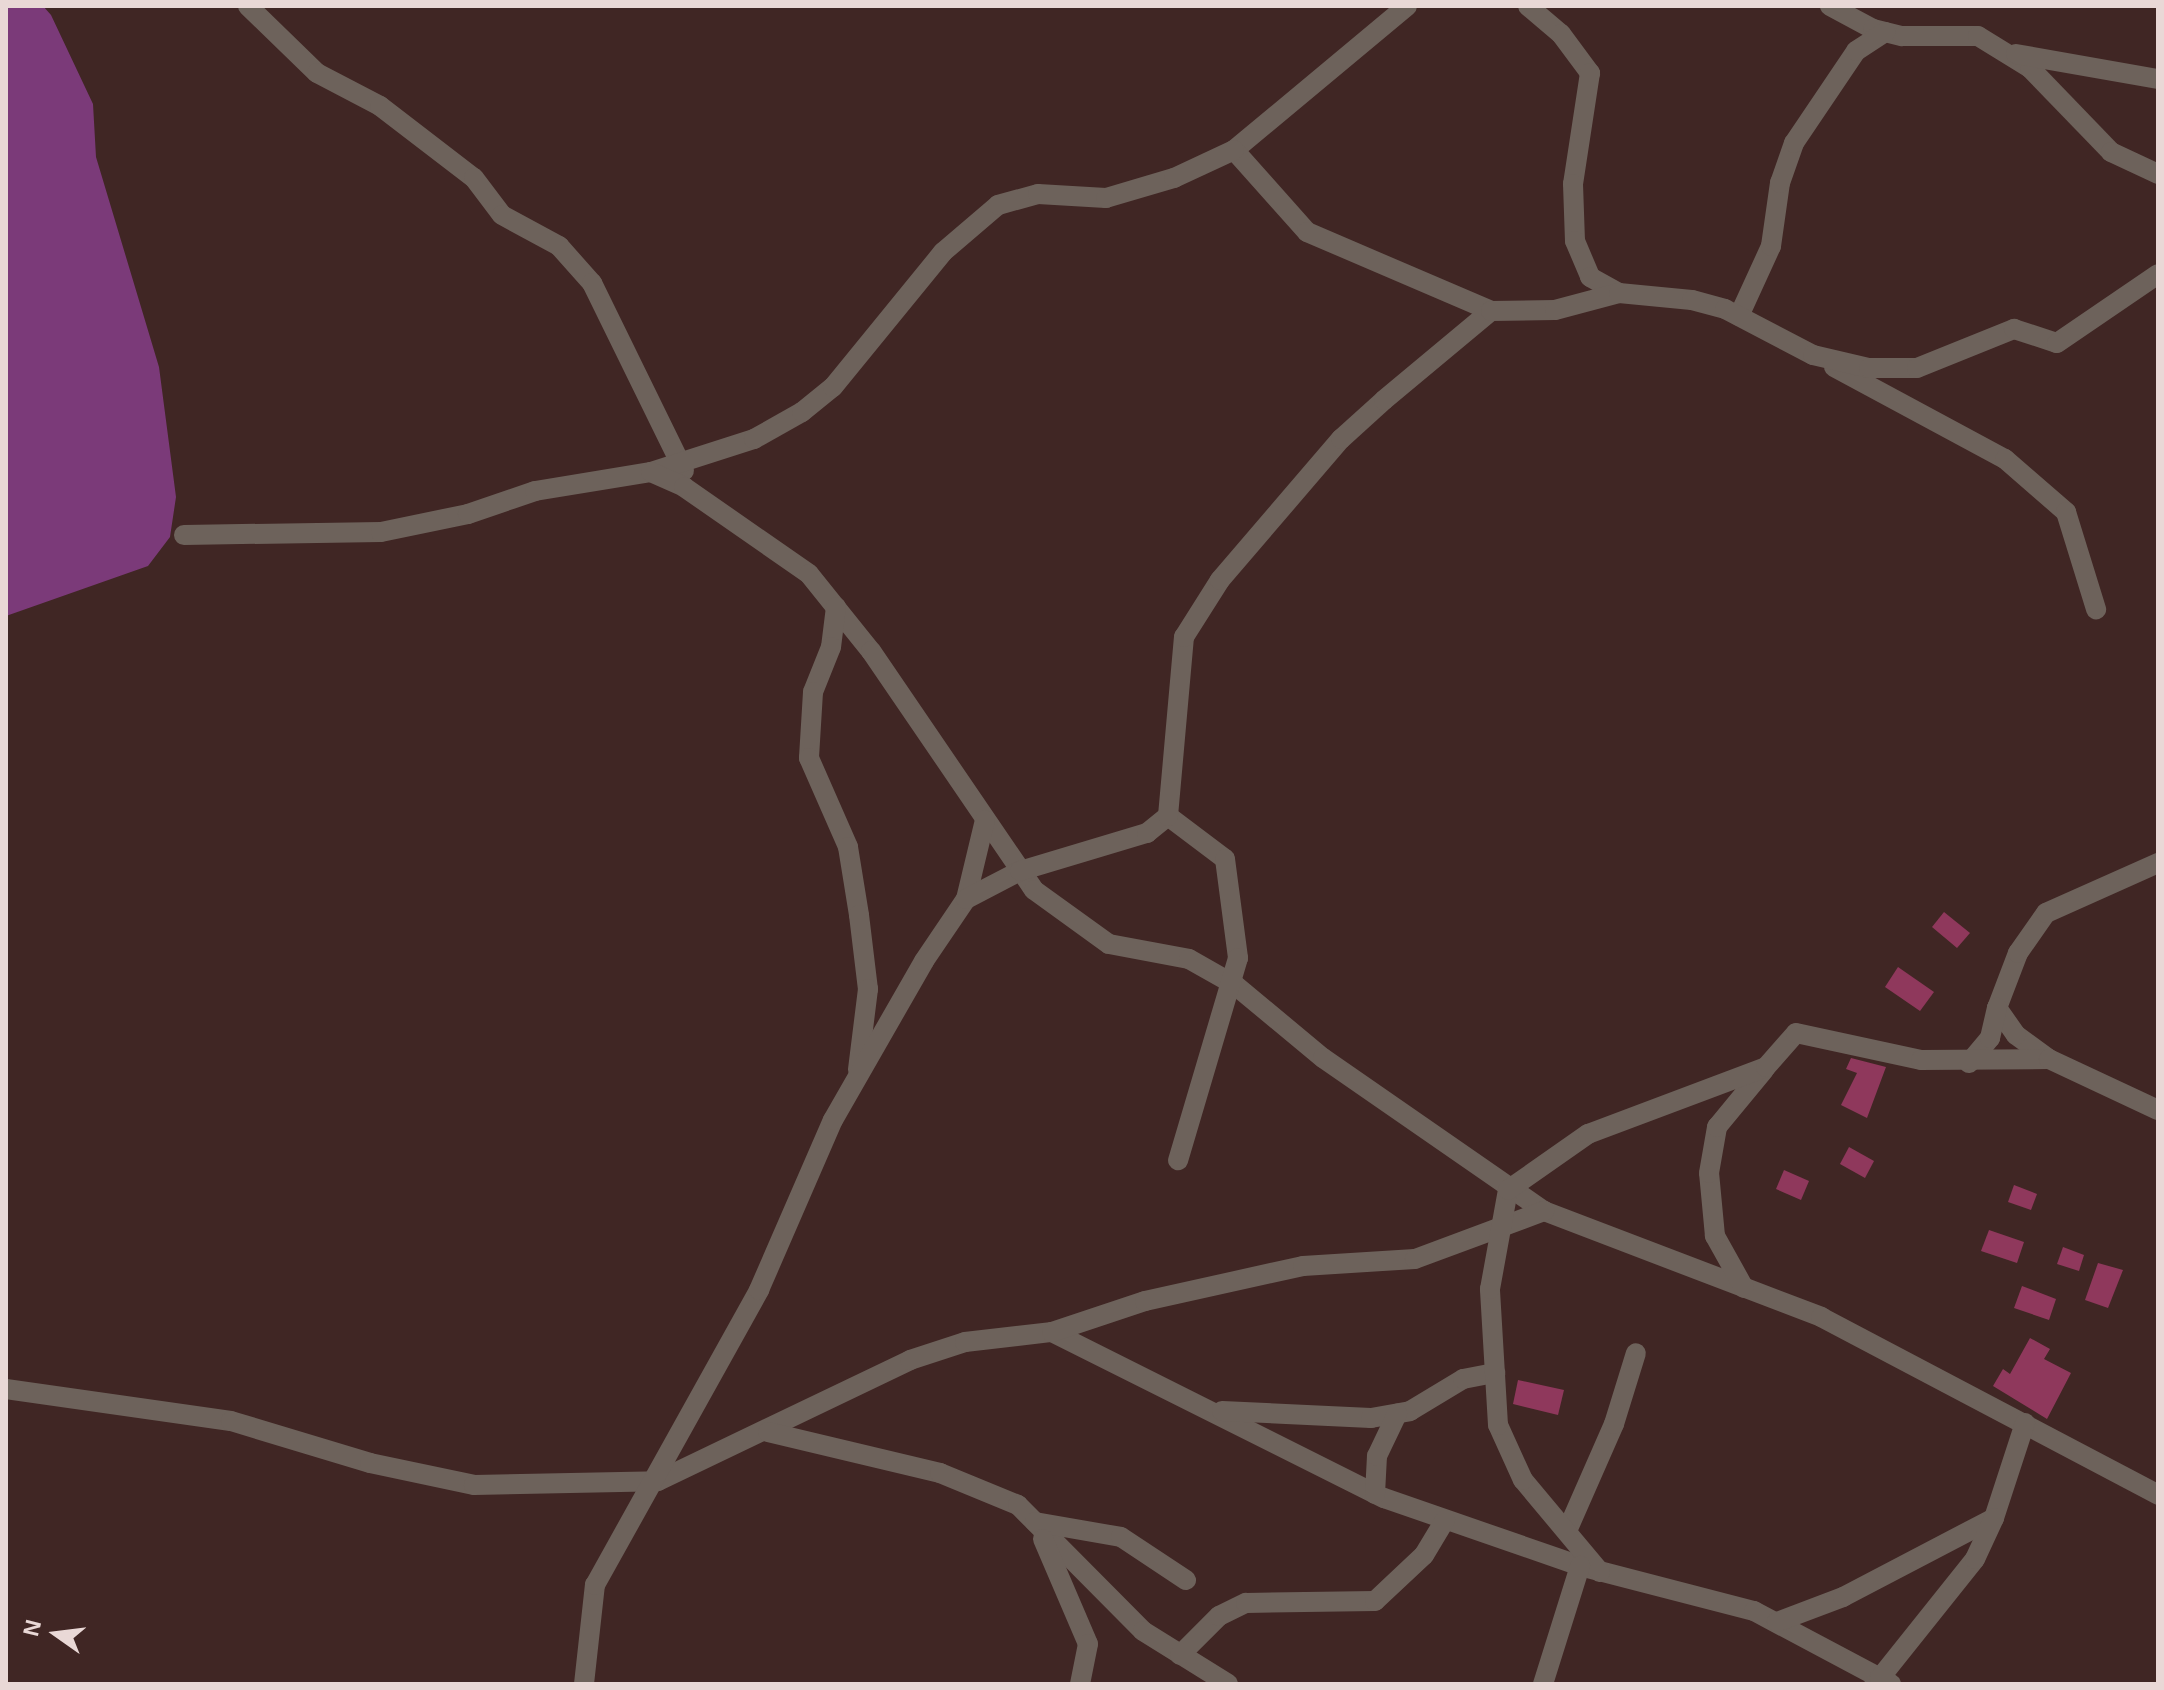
<!DOCTYPE html>
<style>
body{margin:0}
#map{position:relative;width:2164px;height:1690px;overflow:hidden;background:#402624;font-family:Arial,sans-serif}
div>[style]{position:absolute}
[style*='--x']{left:calc(var(--x)*1px);top:calc(var(--y)*1px);width:calc(var(--w)*1px);rotate:calc(var(--a)*1deg)}
.water>*{inset:0;background:#7b3a79}
.building>*{inset:0;background:#8f385c}
.street>*{height:20px;margin:-10px;padding:0 10px;transform-origin:10px;border-radius:10px;background:#6d625b}
span{translate:-50% -50%;white-space:nowrap;text-align:center;line-height:1.15;-webkit-text-stroke:6px #402624;paint-order:stroke}
.frame{position:absolute;inset:0;border:8px solid #e9d8d6;pointer-events:none}
.north{position:absolute;left:16px;top:1594px;width:80px;height:80px;-webkit-text-stroke:6px #402624;paint-order:stroke;rotate:284deg;font-size:22px;font-weight:700;line-height:32px;text-align:center;color:#e9d8d6}
.north::after{content:'';display:block;margin:auto;width:28px;height:36px;background:#e9d8d6;clip-path:polygon(50% 0,100% 100%,50% 72%,0 100%)}
</style>
<div id="map">
<div class="water">
<i style="clip-path:polygon(6px 6px,43px 6px,51px 15px,93px 104px,96px 157px,159px 367px,176px 497px,170px 537px,148px 566px,6px 616px)"></i>
</div>
<div class="building">
<i style="clip-path:polygon(1944px 912px,1970px 933px,1957px 948px,1932px 927px)"></i>
<i style="clip-path:polygon(1898px 967px,1934px 992px,1920px 1011px,1885px 987px)"></i>
<i style="clip-path:polygon(1851px 1058px,1886px 1067px,1867px 1118px,1841px 1105px,1857px 1073px,1846px 1069px)"></i>
<i style="clip-path:polygon(1849px 1147px,1874px 1161px,1865px 1178px,1840px 1164px)"></i>
<i style="clip-path:polygon(1784px 1170px,1809px 1181px,1801px 1200px,1776px 1189px)"></i>
<i style="clip-path:polygon(2014px 1185px,2037px 1194px,2031px 1210px,2008px 1202px)"></i>
<i style="clip-path:polygon(1989px 1230px,2024px 1242px,2017px 1263px,1981px 1251px)"></i>
<i style="clip-path:polygon(2063px 1247px,2084px 1255px,2079px 1271px,2057px 1264px)"></i>
<i style="clip-path:polygon(2098px 1263px,2123px 1270px,2108px 1308px,2085px 1300px)"></i>
<i style="clip-path:polygon(2022px 1286px,2056px 1299px,2049px 1320px,2014px 1308px)"></i>
<i style="clip-path:polygon(2030px 1338px,2050px 1349px,2044px 1359px,2071px 1373px,2047px 1419px,1993px 1386px,2003px 1369px,2010px 1374px)"></i>
<i style="clip-path:polygon(1518px 1380px,1564px 1390px,1558px 1415px,1513px 1404px)"></i>
</div>
<div class="street">
<i style="--x:248;--y:6;--w:96;--a:44.2"></i>
<i style="--x:317;--y:73;--w:71;--a:27.6"></i>
<i style="--x:380;--y:106;--w:118;--a:37.5"></i>
<i style="--x:474;--y:178;--w:46;--a:52.9"></i>
<i style="--x:502;--y:215;--w:65;--a:28.5"></i>
<i style="--x:559;--y:246;--w:50;--a:48.3"></i>
<i style="--x:592;--y:283;--w:209;--a:63.9"></i>
<i style="--x:1407;--y:6;--w:225;--a:140.2"></i>
<i style="--x:1234;--y:150;--w:110;--a:48.3"></i>
<i style="--x:1307;--y:232;--w:200;--a:23.2"></i>
<i style="--x:1528;--y:6;--w:43;--a:40.3"></i>
<i style="--x:1561;--y:34;--w:49;--a:53.4"></i>
<i style="--x:1590;--y:73;--w:112;--a:98.7"></i>
<i style="--x:1573;--y:184;--w:57;--a:88"></i>
<i style="--x:1575;--y:241;--w:39;--a:67"></i>
<i style="--x:1590;--y:277;--w:33;--a:29"></i>
<i style="--x:1830;--y:6;--w:49;--a:28.1"></i>
<i style="--x:1873;--y:29;--w:30;--a:14"></i>
<i style="--x:1902;--y:36;--w:76;--a:0"></i>
<i style="--x:1978;--y:36;--w:61;--a:31.6"></i>
<i style="--x:2030;--y:68;--w:117;--a:46"></i>
<i style="--x:2111;--y:152;--w:52;--a:25.1"></i>
<i style="--x:2016;--y:54;--w:144;--a:10"></i>
<i style="--x:1739;--y:316;--w:77;--a:-65.4"></i>
<i style="--x:1771;--y:246;--w:64;--a:-81.9"></i>
<i style="--x:1780;--y:183;--w:42;--a:-70.7"></i>
<i style="--x:1794;--y:143;--w:111;--a:-56"></i>
<i style="--x:1856;--y:51;--w:35;--a:-33"></i>
<i style="--x:1834;--y:367;--w:194;--a:28.3"></i>
<i style="--x:2005;--y:459;--w:81;--a:41"></i>
<i style="--x:2066;--y:512;--w:102;--a:72.8"></i>
<i style="--x:651;--y:472;--w:108;--a:-17.8"></i>
<i style="--x:754;--y:439;--w:55;--a:-29.4"></i>
<i style="--x:802;--y:412;--w:40;--a:-39"></i>
<i style="--x:833;--y:387;--w:174;--a:-50.8"></i>
<i style="--x:943;--y:252;--w:72;--a:-40.5"></i>
<i style="--x:998;--y:205;--w:41;--a:-15.4"></i>
<i style="--x:1038;--y:194;--w:68;--a:3.4"></i>
<i style="--x:1106;--y:198;--w:71;--a:-16.4"></i>
<i style="--x:1174;--y:178;--w:66;--a:-25"></i>
<i style="--x:184;--y:535;--w:197;--a:-0.9"></i>
<i style="--x:381;--y:532;--w:89;--a:-11.7"></i>
<i style="--x:468;--y:514;--w:71;--a:-18.9"></i>
<i style="--x:535;--y:491;--w:118;--a:-9.3"></i>
<i style="--x:651;--y:472;--w:36;--a:24"></i>
<i style="--x:684;--y:487;--w:152;--a:34.8"></i>
<i style="--x:809;--y:574;--w:99;--a:51.2"></i>
<i style="--x:871;--y:651;--w:289;--a:55.7"></i>
<i style="--x:1034;--y:890;--w:92;--a:35.8"></i>
<i style="--x:1109;--y:944;--w:81;--a:10.6"></i>
<i style="--x:1189;--y:959;--w:53;--a:29.5"></i>
<i style="--x:1235;--y:985;--w:114;--a:39.7"></i>
<i style="--x:1323;--y:1058;--w:269;--a:34.7"></i>
<i style="--x:1544;--y:1211;--w:297;--a:20.9"></i>
<i style="--x:1821;--y:1317;--w:381;--a:27.8"></i>
<i style="--x:836;--y:607;--w:40;--a:97.1"></i>
<i style="--x:831;--y:647;--w:48;--a:111.8"></i>
<i style="--x:813;--y:692;--w:66;--a:93.5"></i>
<i style="--x:809;--y:758;--w:97;--a:66.3"></i>
<i style="--x:848;--y:847;--w:69;--a:80.8"></i>
<i style="--x:859;--y:915;--w:75;--a:83.1"></i>
<i style="--x:868;--y:989;--w:81;--a:97.1"></i>
<i style="--x:1168;--y:816;--w:71;--a:37"></i>
<i style="--x:1225;--y:859;--w:100;--a:82.5"></i>
<i style="--x:1238;--y:958;--w:211;--a:106.5"></i>
<i style="--x:966;--y:899;--w:81;--a:-76.5"></i>
<i style="--x:2049;--y:1059;--w:41;--a:-144"></i>
<i style="--x:2016;--y:1035;--w:33;--a:-125"></i>
<i style="--x:1997;--y:1008;--w:59;--a:-69.1"></i>
<i style="--x:2018;--y:953;--w:49;--a:-55"></i>
<i style="--x:2046;--y:913;--w:123;--a:-24.1"></i>
<i style="--x:1969;--y:1063;--w:33;--a:-50"></i>
<i style="--x:1990;--y:1038;--w:31;--a:-77"></i>
<i style="--x:1744;--y:1288;--w:60;--a:-119.1"></i>
<i style="--x:1715;--y:1236;--w:63;--a:-95.4"></i>
<i style="--x:1709;--y:1173;--w:47;--a:-80.1"></i>
<i style="--x:1717;--y:1127;--w:74;--a:-50.5"></i>
<i style="--x:1052;--y:1332;--w:371;--a:26.6"></i>
<i style="--x:1384;--y:1498;--w:207;--a:19.1"></i>
<i style="--x:1580;--y:1566;--w:180;--a:14.5"></i>
<i style="--x:1754;--y:1611;--w:143;--a:28"></i>
<i style="--x:1880;--y:1678;--w:8;--a:135"></i>
<i style="--x:6;--y:1389;--w:227;--a:8.1"></i>
<i style="--x:231;--y:1421;--w:145;--a:16.8"></i>
<i style="--x:370;--y:1463;--w:106;--a:11.9"></i>
<i style="--x:474;--y:1485;--w:184;--a:-1.2"></i>
<i style="--x:658;--y:1481;--w:280;--a:-25.6"></i>
<i style="--x:910;--y:1360;--w:58;--a:-18.1"></i>
<i style="--x:965;--y:1342;--w:88;--a:-6.6"></i>
<i style="--x:1052;--y:1332;--w:98;--a:-18.4"></i>
<i style="--x:1145;--y:1301;--w:162;--a:-12.5"></i>
<i style="--x:1303;--y:1266;--w:112;--a:-3.6"></i>
<i style="--x:1415;--y:1259;--w:138;--a:-20.4"></i>
<i style="--x:1222;--y:1411;--w:149;--a:2.7"></i>
<i style="--x:1371;--y:1418;--w:40;--a:-10"></i>
<i style="--x:1410;--y:1411;--w:62;--a:-31.1"></i>
<i style="--x:1463;--y:1379;--w:33;--a:-11"></i>
<i style="--x:768;--y:1432;--w:177;--a:13.4"></i>
<i style="--x:940;--y:1473;--w:84;--a:22.3"></i>
<i style="--x:1018;--y:1505;--w:177;--a:45.2"></i>
<i style="--x:1143;--y:1631;--w:100;--a:31.9"></i>
<i style="--x:1375;--y:1494;--w:38;--a:-87"></i>
<i style="--x:1377;--y:1456;--w:47;--a:-64.5"></i>
<i style="--x:1035;--y:1522;--w:87;--a:9.9"></i>
<i style="--x:1121;--y:1537;--w:78;--a:33.5"></i>
<i style="--x:1567;--y:1531;--w:117;--a:-66.3"></i>
<i style="--x:1614;--y:1424;--w:74;--a:-72.8"></i>
<i style="--x:1043;--y:1539;--w:114;--a:66.8"></i>
<i style="--x:1088;--y:1644;--w:41;--a:101.3"></i>
<i style="--x:1600;--y:1572;--w:120;--a:-129.9"></i>
<i style="--x:1523;--y:1480;--w:60;--a:-114.4"></i>
<i style="--x:1498;--y:1425;--w:136;--a:-93.4"></i>
<i style="--x:1490;--y:1289;--w:101;--a:-79.7"></i>
<i style="--x:1508;--y:1190;--w:98;--a:-35"></i>
<i style="--x:1588;--y:1134;--w:190;--a:-20.6"></i>
<i style="--x:1766;--y:1067;--w:45;--a:-48.6"></i>
<i style="--x:1796;--y:1033;--w:128;--a:12.2"></i>
<i style="--x:1921;--y:1060;--w:128;--a:-0.4"></i>
<i style="--x:2049;--y:1059;--w:120;--a:25.1"></i>
<i style="--x:1777;--y:1622;--w:71;--a:-20.7"></i>
<i style="--x:1843;--y:1597;--w:170;--a:-27.6"></i>
<i style="--x:1994;--y:1518;--w:100;--a:-71.9"></i>
<i style="--x:1180;--y:1655;--w:55;--a:-45"></i>
<i style="--x:1219;--y:1616;--w:30;--a:-26"></i>
<i style="--x:1246;--y:1603;--w:129;--a:-0.9"></i>
<i style="--x:1375;--y:1601;--w:67;--a:-43.2"></i>
<i style="--x:1424;--y:1555;--w:41;--a:-59"></i>
<i style="--x:584;--y:1684;--w:100;--a:-83.7"></i>
<i style="--x:595;--y:1585;--w:338;--a:-60.9"></i>
<i style="--x:759;--y:1290;--w:185;--a:-66.5"></i>
<i style="--x:833;--y:1120;--w:183;--a:-60.2"></i>
<i style="--x:924;--y:961;--w:75;--a:-55.9"></i>
<i style="--x:966;--y:899;--w:61;--a:-27.4"></i>
<i style="--x:1020;--y:871;--w:133;--a:-16.7"></i>
<i style="--x:1147;--y:833;--w:27;--a:-39"></i>
<i style="--x:1168;--y:816;--w:180;--a:-84.9"></i>
<i style="--x:1184;--y:637;--w:67;--a:-57.7"></i>
<i style="--x:1220;--y:580;--w:186;--a:-49.4"></i>
<i style="--x:1341;--y:439;--w:58;--a:-42.2"></i>
<i style="--x:1384;--y:400;--w:139;--a:-39.8"></i>
<i style="--x:1491;--y:311;--w:64;--a:-0.9"></i>
<i style="--x:1555;--y:310;--w:66;--a:-14.9"></i>
<i style="--x:1619;--y:293;--w:73;--a:5.5"></i>
<i style="--x:1692;--y:300;--w:34;--a:15"></i>
<i style="--x:1725;--y:309;--w:99;--a:27.6"></i>
<i style="--x:1813;--y:355;--w:57;--a:13.1"></i>
<i style="--x:1869;--y:368;--w:48;--a:0"></i>
<i style="--x:1917;--y:368;--w:105;--a:-21.9"></i>
<i style="--x:2014;--y:329;--w:45;--a:18"></i>
<i style="--x:2057;--y:343;--w:122;--a:-34.3"></i>
<i style="--x:1543;--y:1684;--w:124;--a:-72.6"></i>
<i style="--x:1891;--y:1684;--w:13;--a:-151"></i>
<i style="--x:1880;--y:1678;--w:152;--a:-51.4"></i>
<i style="--x:1975;--y:1559;--w:45;--a:-65.1"></i>
</div>
<div class="frame"></div>
<div class="north">N</div>
</div>
